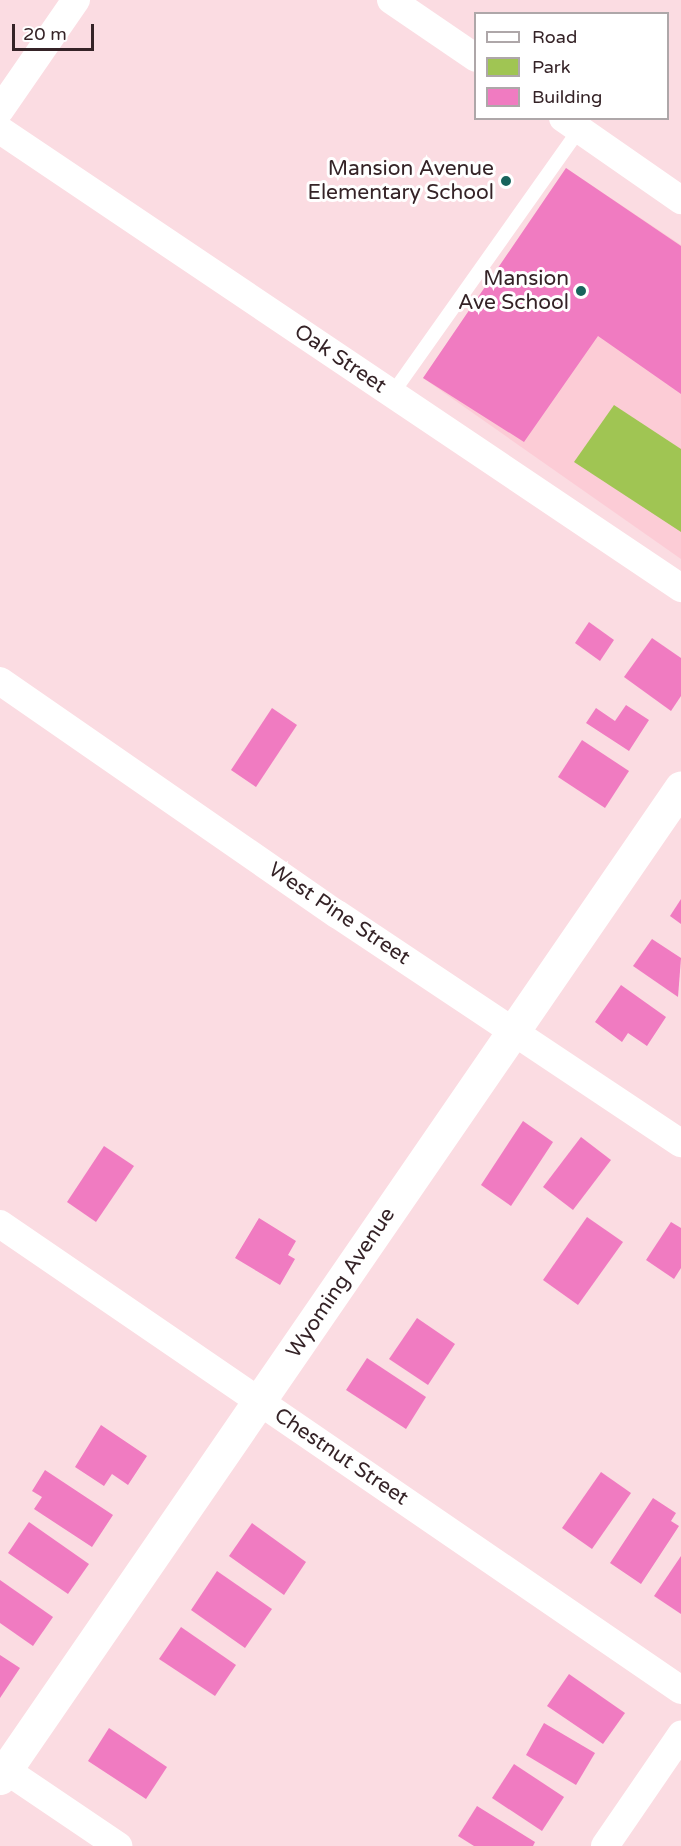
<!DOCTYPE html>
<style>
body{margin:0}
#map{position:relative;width:681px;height:1846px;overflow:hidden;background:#fbdce2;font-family:"Varela Round",sans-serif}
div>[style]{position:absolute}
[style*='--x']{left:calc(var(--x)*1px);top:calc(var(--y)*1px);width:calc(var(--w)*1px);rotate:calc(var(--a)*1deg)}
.built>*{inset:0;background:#fcccd6}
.green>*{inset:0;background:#a0c553}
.building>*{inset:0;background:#f07bc1}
.service>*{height:14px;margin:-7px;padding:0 7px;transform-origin:7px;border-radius:7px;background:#fff}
.minor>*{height:28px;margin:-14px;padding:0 14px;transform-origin:14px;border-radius:14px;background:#fff}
.tertiary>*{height:33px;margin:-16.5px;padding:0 16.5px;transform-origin:16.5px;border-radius:16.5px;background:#fff}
.dots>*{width:16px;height:16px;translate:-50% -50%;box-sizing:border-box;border:3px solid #fff;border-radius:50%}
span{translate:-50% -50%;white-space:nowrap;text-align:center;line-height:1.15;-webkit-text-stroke:6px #fff;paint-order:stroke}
.poi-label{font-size:21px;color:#352327}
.right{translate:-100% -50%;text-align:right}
.street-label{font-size:21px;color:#352327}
.legend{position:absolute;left:474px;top:12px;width:195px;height:108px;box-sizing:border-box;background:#fff;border:2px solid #aea7a9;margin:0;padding:8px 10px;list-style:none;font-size:18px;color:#352327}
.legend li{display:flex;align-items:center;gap:12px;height:30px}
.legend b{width:30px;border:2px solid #aea7a9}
.scale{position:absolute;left:12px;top:24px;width:82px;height:27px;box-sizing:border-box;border:3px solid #352327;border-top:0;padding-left:8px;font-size:18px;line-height:21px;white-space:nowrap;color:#352327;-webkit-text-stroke:4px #fff;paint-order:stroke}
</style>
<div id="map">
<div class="built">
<i style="clip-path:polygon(566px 168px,681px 245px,681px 559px,423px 378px)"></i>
</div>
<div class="green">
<i style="clip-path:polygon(614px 405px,681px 449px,681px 532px,574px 462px)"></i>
</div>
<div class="building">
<i style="clip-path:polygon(566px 168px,681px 246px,681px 394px,598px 336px,524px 442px,423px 378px)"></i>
<i style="clip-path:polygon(589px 622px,614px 640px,600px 661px,575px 643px)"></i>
<i style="clip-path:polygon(652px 638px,681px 658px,681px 696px,671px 711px,624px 677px)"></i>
<i style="clip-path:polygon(626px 705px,649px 720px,629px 751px,586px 723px,596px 708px,615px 721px)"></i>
<i style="clip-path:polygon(272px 708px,297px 725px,256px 787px,231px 770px)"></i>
<i style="clip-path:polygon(582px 740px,629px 771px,605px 808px,558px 777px)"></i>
<i style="clip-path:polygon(681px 899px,681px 924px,670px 916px)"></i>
<i style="clip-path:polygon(652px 939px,681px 958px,678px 997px,633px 966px)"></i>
<i style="clip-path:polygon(621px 985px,666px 1017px,647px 1046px,628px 1033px,622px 1042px,595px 1022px)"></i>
<i style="clip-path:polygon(523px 1121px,553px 1142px,511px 1206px,481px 1185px)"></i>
<i style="clip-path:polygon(581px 1137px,611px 1160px,573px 1210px,543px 1187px)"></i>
<i style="clip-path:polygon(104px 1146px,134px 1166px,96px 1222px,67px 1202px)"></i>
<i style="clip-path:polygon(587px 1217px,623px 1242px,578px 1305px,543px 1280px)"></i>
<i style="clip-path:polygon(259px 1218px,296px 1241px,288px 1255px,295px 1259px,280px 1285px,235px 1258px)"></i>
<i style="clip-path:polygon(671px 1222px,681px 1228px,681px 1268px,674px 1279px,646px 1260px)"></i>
<i style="clip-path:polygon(417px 1318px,455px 1344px,428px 1385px,389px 1359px)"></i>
<i style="clip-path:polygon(367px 1358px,426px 1397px,406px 1429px,346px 1390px)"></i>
<i style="clip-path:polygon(101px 1425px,147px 1456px,128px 1485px,112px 1474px,104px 1486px,75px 1467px)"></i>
<i style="clip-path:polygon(45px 1470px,113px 1515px,92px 1547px,34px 1509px,42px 1497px,32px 1491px)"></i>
<i style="clip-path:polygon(601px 1472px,631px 1493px,592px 1549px,562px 1528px)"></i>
<i style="clip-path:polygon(653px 1498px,676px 1513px,671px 1521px,679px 1526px,641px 1584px,610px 1563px)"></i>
<i style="clip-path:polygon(29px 1522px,89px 1564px,68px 1594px,8px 1553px)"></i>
<i style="clip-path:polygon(252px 1523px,306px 1562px,284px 1595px,229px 1556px)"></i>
<i style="clip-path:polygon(681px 1556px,681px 1614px,654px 1596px)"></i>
<i style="clip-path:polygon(217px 1571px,272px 1609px,245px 1648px,191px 1610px)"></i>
<i style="clip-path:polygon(0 1580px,53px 1617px,33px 1646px,0 1623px)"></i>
<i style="clip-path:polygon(181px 1627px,236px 1665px,215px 1696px,159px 1659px)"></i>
<i style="clip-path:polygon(0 1655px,20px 1668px,0 1698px)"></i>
<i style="clip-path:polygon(569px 1674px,625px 1713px,603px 1744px,547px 1706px)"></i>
<i style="clip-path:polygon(544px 1723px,595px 1753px,576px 1785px,526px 1755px)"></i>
<i style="clip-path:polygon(109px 1728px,167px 1767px,146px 1799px,88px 1761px)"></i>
<i style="clip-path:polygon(514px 1764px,564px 1797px,542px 1831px,492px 1798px)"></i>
<i style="clip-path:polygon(477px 1806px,535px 1842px,533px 1846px,474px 1846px,458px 1836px)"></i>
</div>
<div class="service">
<i style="--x:392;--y:394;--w:324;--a:-54.7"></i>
</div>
<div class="minor">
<i style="--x:391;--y:0;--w:103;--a:34.3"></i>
<i style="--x:0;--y:110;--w:134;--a:-55.4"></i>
<i style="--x:563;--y:118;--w:144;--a:34.8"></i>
<i style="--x:0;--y:130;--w:821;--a:33.92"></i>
<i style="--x:0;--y:681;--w:410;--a:34.7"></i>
<i style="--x:337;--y:914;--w:413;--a:33.7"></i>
<i style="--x:0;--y:1224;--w:825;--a:34.38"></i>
<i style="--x:0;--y:1766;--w:143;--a:34.1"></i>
<i style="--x:605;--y:1846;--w:135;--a:-55.6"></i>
</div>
<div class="tertiary">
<i style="--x:0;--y:1778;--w:1202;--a:-55.5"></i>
</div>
<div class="dots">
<i style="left:506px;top:181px;background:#18635c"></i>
<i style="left:581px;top:291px;background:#18635c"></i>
</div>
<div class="poi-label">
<span class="right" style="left:494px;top:181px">Mansion Avenue<br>Elementary School</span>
<span class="right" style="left:569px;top:291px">Mansion<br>Ave School</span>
</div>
<div class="street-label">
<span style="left:340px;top:359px;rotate:34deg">Oak Street</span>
<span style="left:339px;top:914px;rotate:34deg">West Pine Street</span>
<span style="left:341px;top:1283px;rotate:-56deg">Wyoming Avenue</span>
<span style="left:341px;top:1457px;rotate:34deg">Chestnut Street</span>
</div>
<ul class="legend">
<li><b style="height:8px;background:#fff"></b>Road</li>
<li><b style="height:16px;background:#a0c553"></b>Park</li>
<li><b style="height:16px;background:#f07bc1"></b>Building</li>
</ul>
<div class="scale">20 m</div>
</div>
